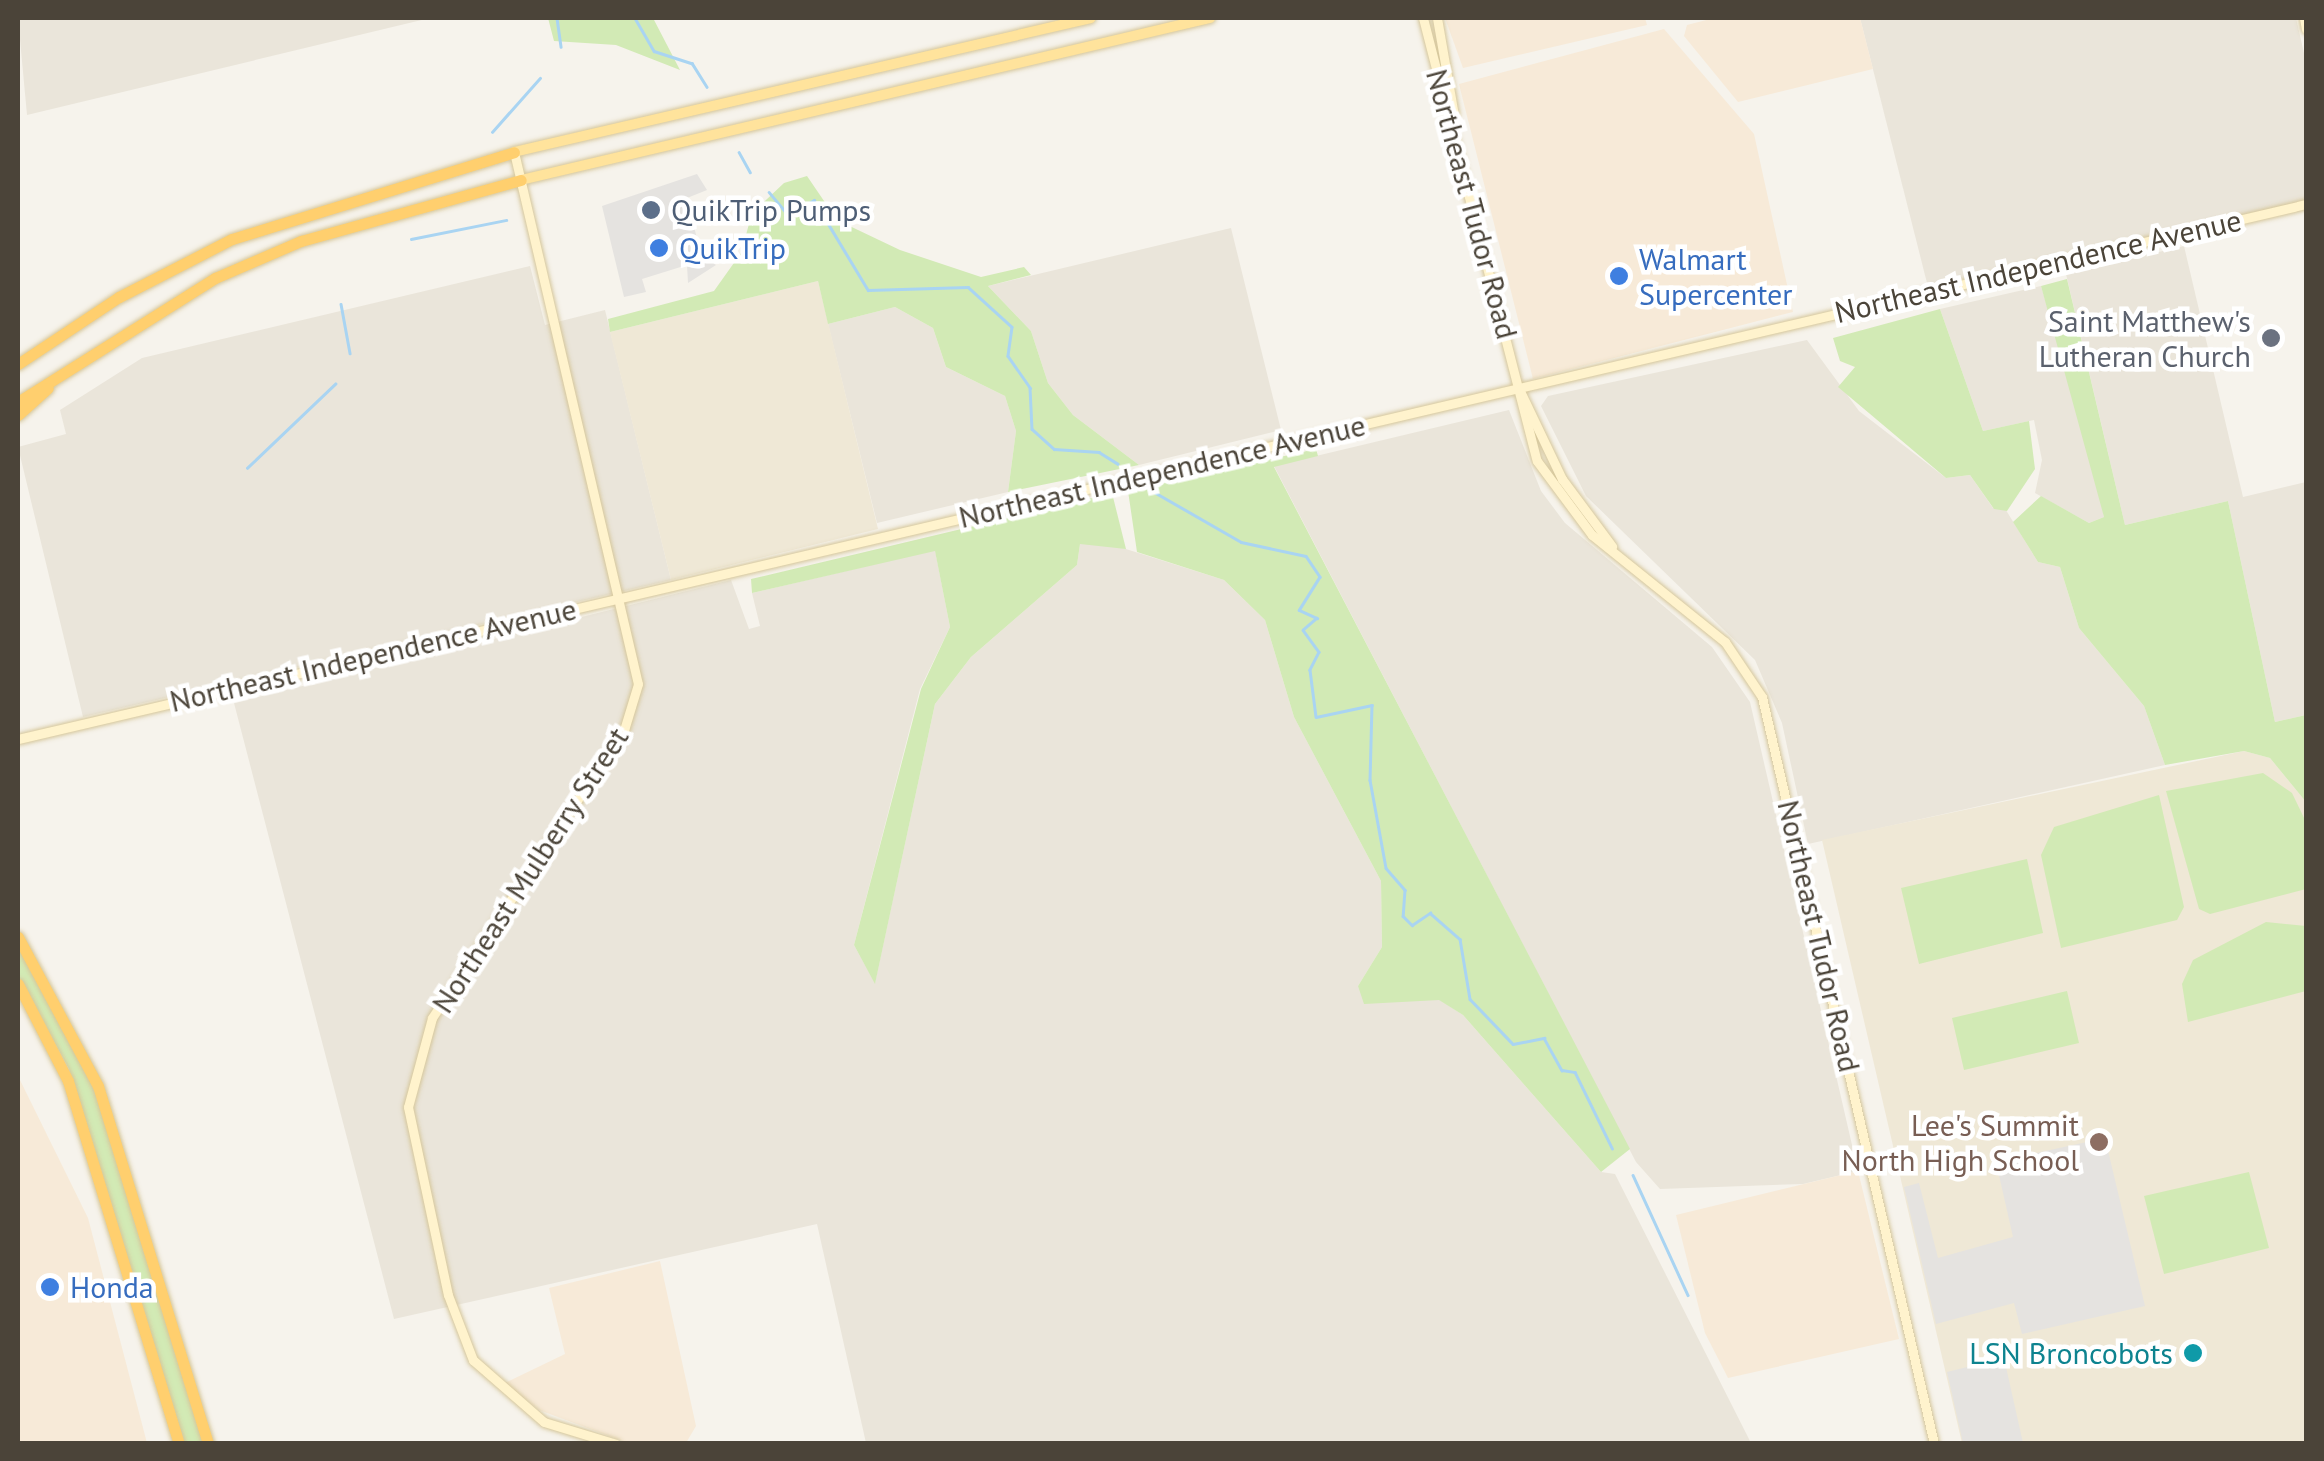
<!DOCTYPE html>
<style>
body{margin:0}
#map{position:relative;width:2324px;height:1461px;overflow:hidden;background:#f6f3ec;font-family:"PT Sans",sans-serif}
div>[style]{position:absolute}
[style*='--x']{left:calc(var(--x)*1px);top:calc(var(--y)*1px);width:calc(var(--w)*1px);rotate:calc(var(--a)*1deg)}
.residential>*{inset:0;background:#eae5da}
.commercial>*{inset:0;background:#f7ead8}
.education>*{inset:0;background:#efe8d6}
.green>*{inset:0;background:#d2eab5}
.parking>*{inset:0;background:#e5e3e0}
.stream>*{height:2.5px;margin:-1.25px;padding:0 1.25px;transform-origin:1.25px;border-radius:1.25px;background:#a9d4f2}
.roads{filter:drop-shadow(0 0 2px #d6c79b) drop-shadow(0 0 2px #d6c79b)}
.secondary>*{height:9px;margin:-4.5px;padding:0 4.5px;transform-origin:4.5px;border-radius:4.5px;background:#fff3cd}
.primary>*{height:10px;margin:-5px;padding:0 5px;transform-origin:5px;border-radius:5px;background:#ffe39c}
.highway>*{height:11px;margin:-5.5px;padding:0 5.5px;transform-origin:5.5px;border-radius:5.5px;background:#ffcf6e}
.dots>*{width:28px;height:28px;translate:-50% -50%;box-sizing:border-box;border:5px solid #fff;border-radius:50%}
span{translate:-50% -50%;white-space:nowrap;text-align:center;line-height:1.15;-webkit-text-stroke:9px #fff;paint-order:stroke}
.street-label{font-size:30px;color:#4b4439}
.service-label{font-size:30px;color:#4e5e75}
.left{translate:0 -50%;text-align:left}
.shop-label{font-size:30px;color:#366cbe}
.worship-label{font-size:30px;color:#5b616d}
.right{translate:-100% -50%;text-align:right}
.education-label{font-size:30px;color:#785e54}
.culture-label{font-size:30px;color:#0d838f}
.frame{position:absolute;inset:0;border:20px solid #4b4439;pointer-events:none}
</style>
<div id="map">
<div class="residential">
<i style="clip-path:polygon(18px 18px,430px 18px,27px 115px)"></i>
<i style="clip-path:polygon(1860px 18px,2296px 18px,2306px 62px,2306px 203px,1928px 287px)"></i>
<i style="clip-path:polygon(1231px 228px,1281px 430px,1139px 465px,1073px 415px,1048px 383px,1031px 331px,988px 286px)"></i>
<i style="clip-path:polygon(2184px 246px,2243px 497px,2306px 482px,2306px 715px,2275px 722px,2228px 501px,2125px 525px,2066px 274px)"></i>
<i style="clip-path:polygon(530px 266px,545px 325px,605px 310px,671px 580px,83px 717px,18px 447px,66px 434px,60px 410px,142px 358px)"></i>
<i style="clip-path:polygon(2041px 286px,2094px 460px,2104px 517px,2089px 523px,2035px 493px,2042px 460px,2034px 420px,1983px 431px,1940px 309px)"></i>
<i style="clip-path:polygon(895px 307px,933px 328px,946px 367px,1005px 396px,1016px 431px,1008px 492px,877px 523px,828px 324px)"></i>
<i style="clip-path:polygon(1807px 340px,1859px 411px,1946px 478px,1970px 475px,1993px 508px,2004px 507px,2038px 562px,2060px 567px,2079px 628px,2144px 706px,2165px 765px,1808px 844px,1782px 723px,1755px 660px,1586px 496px,1541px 406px,1548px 396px)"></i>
<i style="clip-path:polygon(1509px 410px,1541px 491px,1565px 523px,1712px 647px,1750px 702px,1858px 1171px,1803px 1184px,1660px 1189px,1636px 1162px,1274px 466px)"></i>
<i style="clip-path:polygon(1080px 544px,1110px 544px,1224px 580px,1265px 620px,1294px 717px,1381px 881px,1382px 947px,1358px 986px,1440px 1000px,1463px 1015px,1601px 1172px,1615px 1174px,1751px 1443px,866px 1443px,817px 1224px,394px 1319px,234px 703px,731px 580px,749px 629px,760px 626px,752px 593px,935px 550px,950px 627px,920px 689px,854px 945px,875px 983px,935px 704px,971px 657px,1077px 565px)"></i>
</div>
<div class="commercial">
<i style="clip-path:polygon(1445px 18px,1645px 18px,1647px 25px,1463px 68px)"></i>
<i style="clip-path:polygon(1714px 18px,1860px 18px,1873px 69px,1738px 102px,1684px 36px,1687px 25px)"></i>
<i style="clip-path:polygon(1664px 29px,1754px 134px,1793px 312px,1533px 379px,1459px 84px)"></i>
<i style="clip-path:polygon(18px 1076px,88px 1218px,147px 1443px,18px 1443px)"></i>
<i style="clip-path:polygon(1858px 1171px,1899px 1339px,1728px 1378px,1705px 1333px,1676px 1215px)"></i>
<i style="clip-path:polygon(660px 1261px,696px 1426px,686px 1443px,628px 1443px,539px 1410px,505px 1383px,565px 1354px,549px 1288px)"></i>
</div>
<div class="education">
<i style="clip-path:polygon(818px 281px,878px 529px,671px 580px,610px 332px)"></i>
<i style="clip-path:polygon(2244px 751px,2270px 758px,2306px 802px,2306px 1443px,1962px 1443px,1822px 840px)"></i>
</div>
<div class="green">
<i style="clip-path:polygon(548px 18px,653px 18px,680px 70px,616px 45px,554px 41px)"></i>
<i style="clip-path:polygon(807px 176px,837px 220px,900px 250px,981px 277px,1024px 267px,1031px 275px,988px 286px,1031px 331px,1048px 383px,1073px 415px,1139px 465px,1008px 492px,1016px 431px,1005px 396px,946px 367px,933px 328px,895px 307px,828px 324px,818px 281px,610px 332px,608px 319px,714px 291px,741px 253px,752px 213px,784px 183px)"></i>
<i style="clip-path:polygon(2067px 279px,2125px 525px,2228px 501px,2275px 722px,2306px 715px,2306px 802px,2270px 758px,2244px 751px,2165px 765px,2144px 706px,2079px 628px,2060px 567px,2038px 562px,2013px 522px,2041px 496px,2089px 523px,2104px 517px,2041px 286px)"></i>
<i style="clip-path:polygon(1940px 309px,1983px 431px,2029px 421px,2035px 469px,2007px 511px,1994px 509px,1970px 475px,1946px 478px,1838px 387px,1855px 367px,1840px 361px,1833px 338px)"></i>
<i style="clip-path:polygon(1316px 449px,1318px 456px,1274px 467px,1630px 1149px,1601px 1172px,1463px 1015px,1439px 1000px,1364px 1004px,1358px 986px,1382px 947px,1381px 881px,1294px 717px,1265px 620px,1224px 580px,1137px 552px,1128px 491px)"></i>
<i style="clip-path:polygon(1112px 493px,1126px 549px,1080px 544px,1077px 565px,971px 657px,935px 704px,875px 984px,854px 945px,921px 689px,950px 627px,935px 551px,752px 593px,751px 579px)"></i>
<i style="clip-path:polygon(2263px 773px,2292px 793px,2306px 822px,2306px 889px,2210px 914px,2199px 909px,2166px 791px)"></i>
<i style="clip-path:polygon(2159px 795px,2184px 907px,2177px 920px,2061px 948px,2041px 855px,2054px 827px)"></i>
<i style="clip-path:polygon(2027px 859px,2043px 933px,1919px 964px,1901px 888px)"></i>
<i style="clip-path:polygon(2266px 922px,2306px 926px,2306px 991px,2188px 1022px,2182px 984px,2193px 960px)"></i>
<i style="clip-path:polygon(18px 944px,94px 1086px,203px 1443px,184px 1443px,69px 1069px,18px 975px)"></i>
<i style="clip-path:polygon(2067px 991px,2079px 1043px,1964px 1070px,1952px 1018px)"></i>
<i style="clip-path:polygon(2249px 1172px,2269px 1248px,2164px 1274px,2144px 1196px)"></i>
</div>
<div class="parking">
<i style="clip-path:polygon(697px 174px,707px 190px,687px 198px,701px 255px,716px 265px,688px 283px,687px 265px,642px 279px,646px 292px,624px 297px,602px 206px)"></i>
<i style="clip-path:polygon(2105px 1138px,2145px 1306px,2022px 1334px,2014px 1303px,1936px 1324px,1904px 1187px,1919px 1183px,1938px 1258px,2013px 1237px,1996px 1162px)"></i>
<i style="clip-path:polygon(2004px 1358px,2023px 1443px,1963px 1443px,1947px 1372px)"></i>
</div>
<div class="stream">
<i style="--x:557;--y:18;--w:29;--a:82"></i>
<i style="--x:635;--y:18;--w:38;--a:60"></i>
<i style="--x:654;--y:51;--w:40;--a:18"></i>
<i style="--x:692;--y:63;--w:28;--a:58"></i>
<i style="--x:492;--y:132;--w:72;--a:-48.4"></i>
<i style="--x:739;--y:152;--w:23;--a:61"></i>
<i style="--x:769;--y:192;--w:30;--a:50"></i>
<i style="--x:788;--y:215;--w:30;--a:-30"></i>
<i style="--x:814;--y:200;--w:105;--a:59"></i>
<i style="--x:868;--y:290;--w:100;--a:-1.7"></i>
<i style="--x:968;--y:287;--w:59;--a:42.3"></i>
<i style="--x:1012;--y:327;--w:29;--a:98"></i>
<i style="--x:1008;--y:356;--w:39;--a:55"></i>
<i style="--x:1030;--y:388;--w:41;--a:87.2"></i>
<i style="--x:1032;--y:429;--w:30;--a:42"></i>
<i style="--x:1054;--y:449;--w:45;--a:3.8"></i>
<i style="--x:1099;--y:452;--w:22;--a:32"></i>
<i style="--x:411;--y:239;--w:97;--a:-11.3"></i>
<i style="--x:341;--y:304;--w:50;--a:79.6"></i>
<i style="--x:247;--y:468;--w:122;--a:-43.7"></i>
<i style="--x:1149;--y:489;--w:106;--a:29.9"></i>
<i style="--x:1241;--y:542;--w:66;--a:12.2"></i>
<i style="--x:1306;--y:556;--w:25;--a:56"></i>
<i style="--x:1320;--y:577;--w:39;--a:122"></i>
<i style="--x:1299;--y:610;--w:20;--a:24"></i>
<i style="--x:1317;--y:618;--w:18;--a:139"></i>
<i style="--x:1303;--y:630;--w:27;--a:54"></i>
<i style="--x:1319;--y:652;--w:20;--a:117"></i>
<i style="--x:1310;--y:670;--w:47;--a:82.7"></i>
<i style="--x:1316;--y:717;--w:57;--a:-12.1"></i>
<i style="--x:1372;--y:705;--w:75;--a:91.5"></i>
<i style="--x:1370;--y:780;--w:89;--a:79.7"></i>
<i style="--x:1386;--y:868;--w:29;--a:49"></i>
<i style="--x:1405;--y:890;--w:26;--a:94"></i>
<i style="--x:1403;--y:916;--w:13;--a:45"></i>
<i style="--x:1412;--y:925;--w:22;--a:-34"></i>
<i style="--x:1430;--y:913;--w:40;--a:41"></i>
<i style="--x:1460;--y:939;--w:61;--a:80.5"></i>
<i style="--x:1470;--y:999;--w:62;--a:46.3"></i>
<i style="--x:1513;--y:1044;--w:32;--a:-11"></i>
<i style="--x:1544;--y:1038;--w:37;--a:61"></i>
<i style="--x:1562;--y:1070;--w:13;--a:9"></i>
<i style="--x:1575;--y:1072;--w:85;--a:64"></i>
<i style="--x:1633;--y:1175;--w:132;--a:65.4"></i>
</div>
<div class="roads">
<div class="secondary">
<i style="--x:1423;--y:18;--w:457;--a:75.6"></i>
<i style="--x:1537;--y:461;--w:92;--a:53.4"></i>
<i style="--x:1592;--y:535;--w:171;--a:38.8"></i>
<i style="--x:1725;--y:642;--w:66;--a:56.1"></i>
<i style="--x:1762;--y:697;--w:767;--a:77.03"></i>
<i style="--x:1437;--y:18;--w:98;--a:80.1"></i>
<i style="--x:2304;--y:18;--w:11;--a:80"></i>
<i style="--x:514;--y:152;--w:546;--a:76.88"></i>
<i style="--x:638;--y:684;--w:48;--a:106.9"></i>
<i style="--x:624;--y:730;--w:346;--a:123.7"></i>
<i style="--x:432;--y:1018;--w:92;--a:105.1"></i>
<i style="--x:408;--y:1107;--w:192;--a:78"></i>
<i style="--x:448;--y:1295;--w:70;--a:69"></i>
<i style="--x:473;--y:1360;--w:94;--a:41.1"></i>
<i style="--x:544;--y:1422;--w:75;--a:17"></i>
<i style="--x:1520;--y:391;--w:98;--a:64.5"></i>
<i style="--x:1562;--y:479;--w:84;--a:53.3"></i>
<i style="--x:18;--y:739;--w:2350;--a:-13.16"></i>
</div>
<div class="primary">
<i style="--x:514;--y:152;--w:592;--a:-13.07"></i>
<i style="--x:521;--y:180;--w:708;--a:-13.23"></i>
</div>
<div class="highway">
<i style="--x:18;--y:364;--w:121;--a:-33.6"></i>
<i style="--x:119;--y:297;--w:127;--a:-27.2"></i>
<i style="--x:232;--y:239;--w:295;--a:-17.1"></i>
<i style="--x:18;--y:402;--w:233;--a:-32.2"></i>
<i style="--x:215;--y:278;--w:94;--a:-23.3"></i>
<i style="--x:301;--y:241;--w:228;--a:-15.5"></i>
<i style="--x:18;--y:415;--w:40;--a:-42"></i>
<i style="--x:18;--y:937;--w:169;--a:61.8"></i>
<i style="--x:98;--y:1086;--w:375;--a:72.9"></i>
<i style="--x:18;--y:984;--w:109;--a:62.7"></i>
<i style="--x:68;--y:1081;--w:380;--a:73"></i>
</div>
</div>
<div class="dots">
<i style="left:651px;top:210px;background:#5c6f8a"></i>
<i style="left:659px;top:248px;background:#3f7fe0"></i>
<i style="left:1619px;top:276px;background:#3f7fe0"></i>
<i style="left:2271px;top:338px;background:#6b7280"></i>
<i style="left:2099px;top:1142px;background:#8d6e63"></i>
<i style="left:50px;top:1287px;background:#3f7fe0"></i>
<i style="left:2193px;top:1353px;background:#0f9aa8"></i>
</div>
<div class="street-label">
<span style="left:1472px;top:204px;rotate:75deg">Northeast Tudor Road</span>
<span style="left:2038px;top:266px;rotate:-13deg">Northeast Independence Avenue</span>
<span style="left:1162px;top:471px;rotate:-13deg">Northeast Independence Avenue</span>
<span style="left:373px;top:655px;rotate:-13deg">Northeast Independence Avenue</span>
<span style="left:530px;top:870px;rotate:-57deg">Northeast Mulberry Street</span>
<span style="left:1819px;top:936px;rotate:77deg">Northeast Tudor Road</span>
</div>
<div class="service-label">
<span class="left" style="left:671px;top:210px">QuikTrip Pumps</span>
</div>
<div class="shop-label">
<span class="left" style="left:679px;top:248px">QuikTrip</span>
<span class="left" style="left:1639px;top:276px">Walmart<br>Supercenter</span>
<span class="left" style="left:70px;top:1287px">Honda</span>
</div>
<div class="worship-label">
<span class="right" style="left:2251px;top:338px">Saint Matthew's<br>Lutheran Church</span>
</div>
<div class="education-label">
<span class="right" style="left:2079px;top:1142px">Lee's Summit<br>North High School</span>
</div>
<div class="culture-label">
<span class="right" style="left:2173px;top:1353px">LSN Broncobots</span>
</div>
<div class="frame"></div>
</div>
